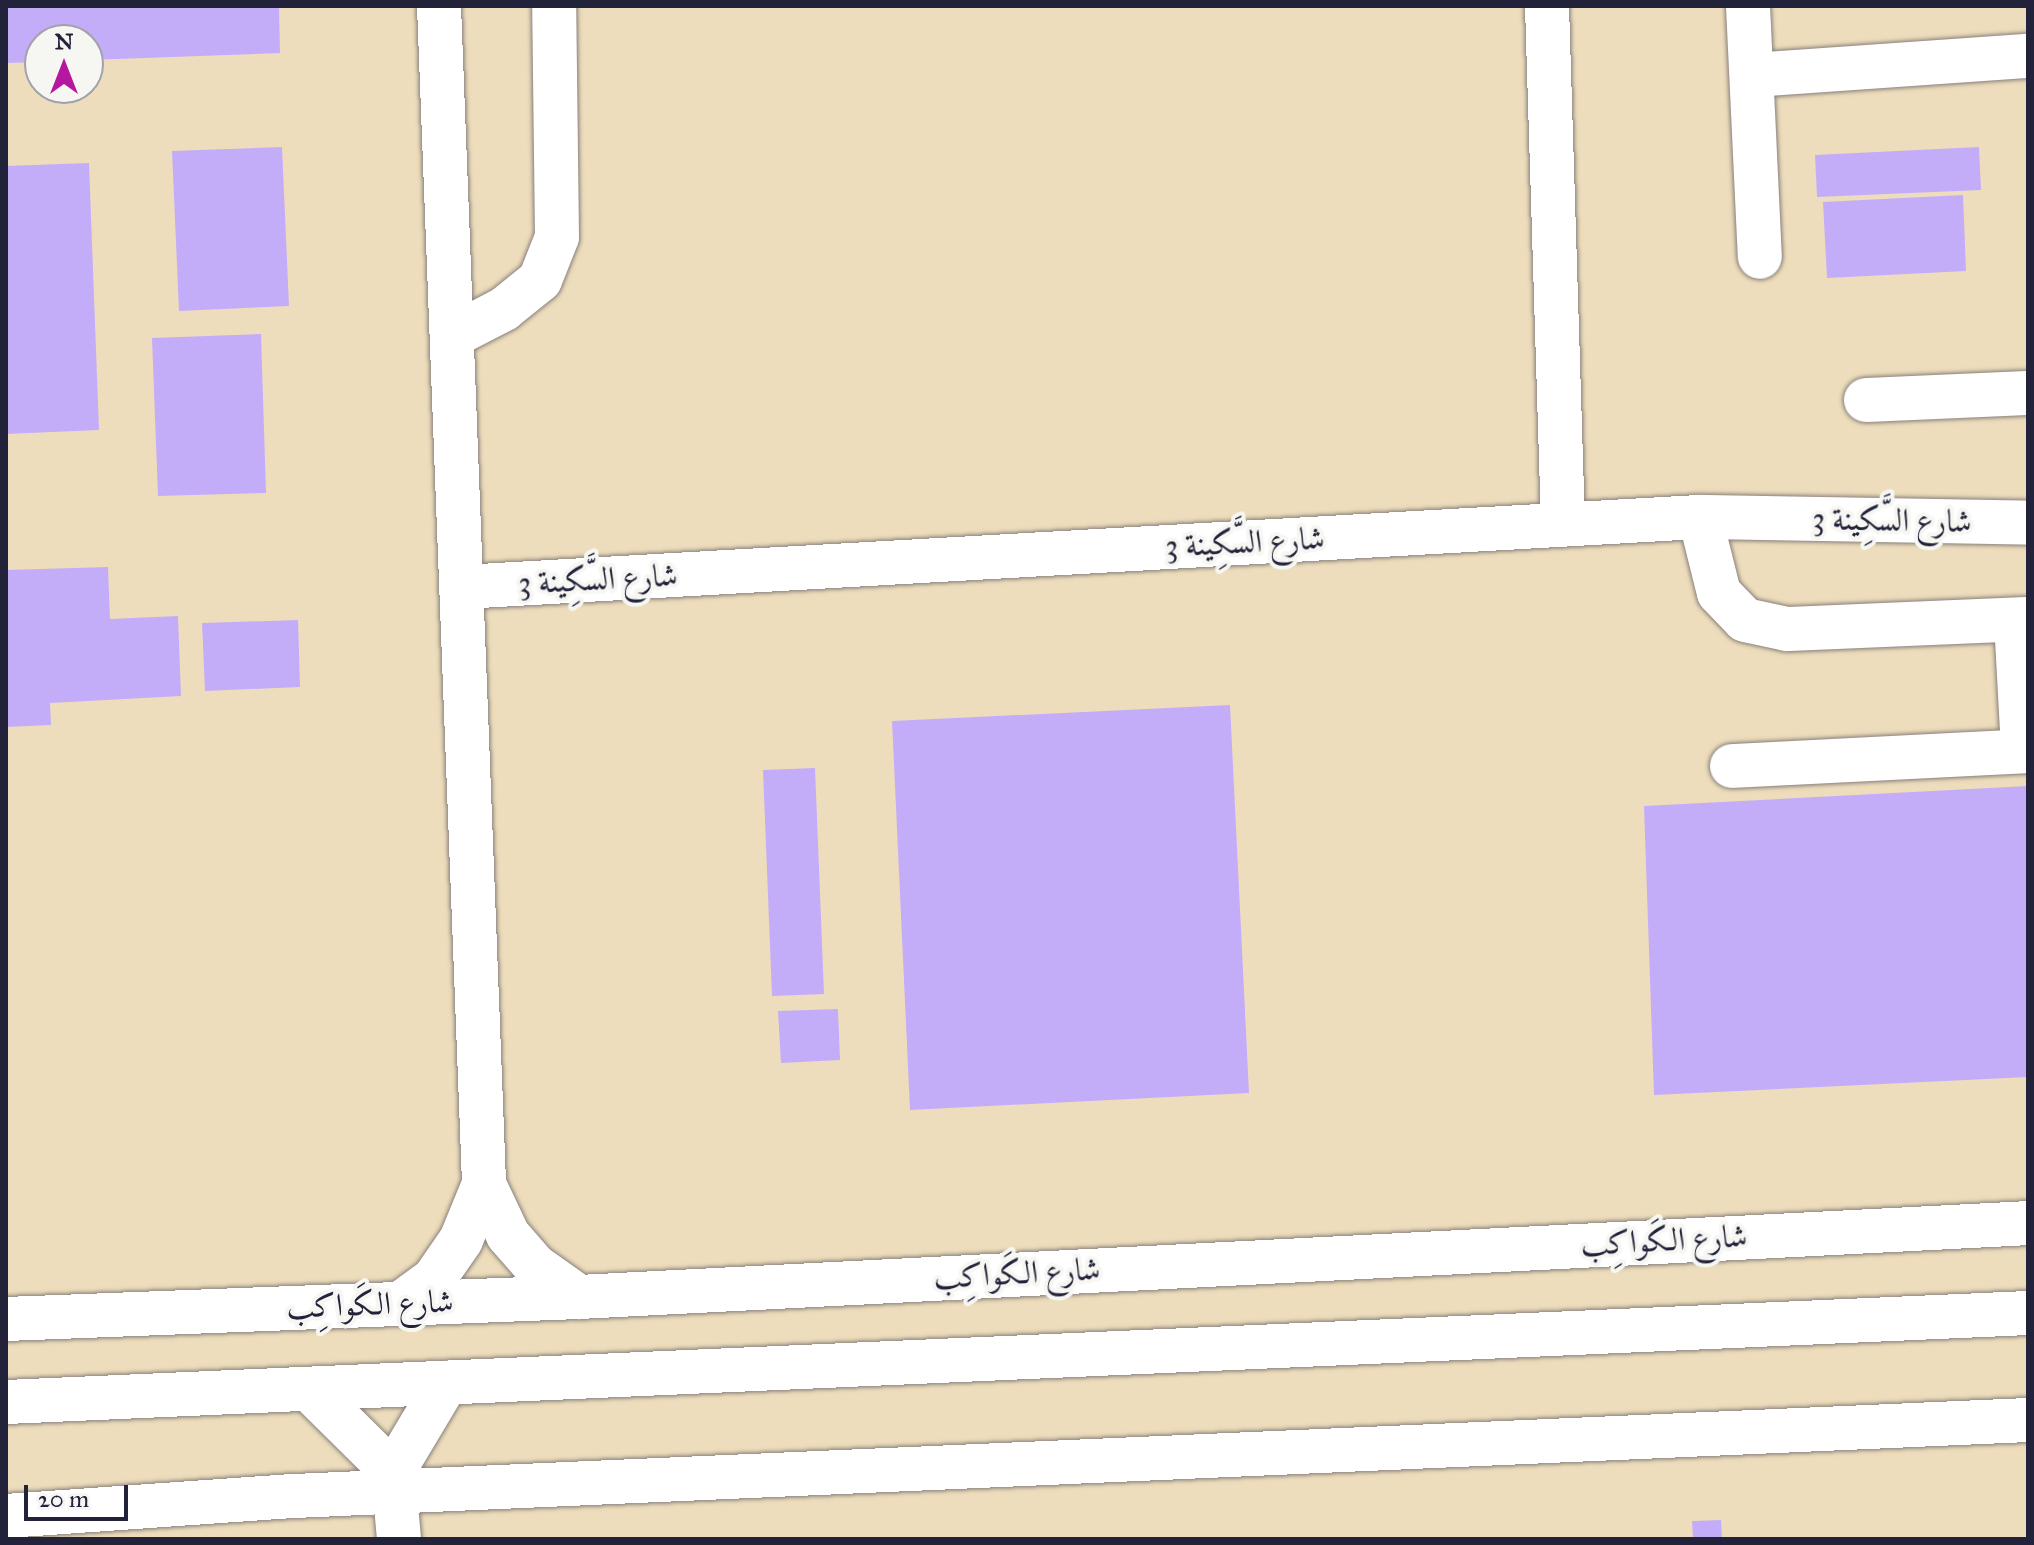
<!DOCTYPE html>
<meta charset="utf-8">
<style>
body{margin:0}
#map{position:relative;width:2034px;height:1545px;overflow:hidden;background:#eeddbc;font-family:"IM FELL Great Primer",Amiri,serif}
div>[style]{position:absolute}
[style*='--x']{left:calc(var(--x)*1px);top:calc(var(--y)*1px);width:calc(var(--w)*1px);rotate:calc(var(--a)*1deg)}
.building>*{inset:0;background:#c3adf9}
.roads{filter:drop-shadow(0 0 2px #88807c) drop-shadow(0 0 2px #88807c)}
.minor>*{height:44px;margin:-22px;padding:0 22px;transform-origin:22px;border-radius:22px;background:#fff}
span{translate:-50% -50%;white-space:nowrap;text-align:center;line-height:1.15;-webkit-text-stroke:8px #f6f6f2;paint-order:stroke}
.street-label{font-size:32px;color:#22223b}
.frame{position:absolute;inset:0;border:8px solid #22223b;pointer-events:none}
.north{position:absolute;left:24px;top:24px;width:80px;height:80px;box-sizing:border-box;background:#f6f6f2;border:2px solid #a1a1a9;border-radius:50%;rotate:0deg;font-size:22px;font-weight:700;line-height:32px;text-align:center;color:#22223b}
.north::after{content:'';display:block;margin:auto;width:28px;height:36px;background:#b5179e;clip-path:polygon(50% 0,100% 100%,50% 72%,0 100%)}
.scale{position:absolute;left:24px;top:1485px;width:104px;height:36px;box-sizing:border-box;border:4px solid #22223b;border-top:0;padding-left:10px;font-size:24px;line-height:28px;white-space:nowrap;color:#22223b;-webkit-text-stroke:6px #f6f6f2;paint-order:stroke}
</style>
<div id="map">
<div class="building">
<i style="clip-path:polygon(6px 6px,279px 6px,280px 53px,88px 60px,88px 40px,40px 40px,40px 62px,6px 63px)"></i>
<i style="clip-path:polygon(282px 147px,289px 306px,179px 311px,172px 151px)"></i>
<i style="clip-path:polygon(1979px 147px,1981px 190px,1817px 197px,1815px 155px)"></i>
<i style="clip-path:polygon(89px 163px,99px 430px,6px 434px,6px 166px)"></i>
<i style="clip-path:polygon(1963px 195px,1966px 271px,1827px 278px,1823px 202px)"></i>
<i style="clip-path:polygon(261px 334px,266px 493px,158px 496px,152px 338px)"></i>
<i style="clip-path:polygon(108px 567px,110px 619px,178px 616px,181px 696px,50px 703px,51px 725px,6px 727px,6px 570px)"></i>
<i style="clip-path:polygon(298px 620px,300px 687px,205px 691px,202px 623px)"></i>
<i style="clip-path:polygon(1230px 705px,1249px 1093px,910px 1110px,892px 721px)"></i>
<i style="clip-path:polygon(815px 768px,824px 994px,772px 996px,763px 770px)"></i>
<i style="clip-path:polygon(2028px 786px,2028px 1077px,1654px 1095px,1644px 806px)"></i>
<i style="clip-path:polygon(838px 1009px,840px 1060px,781px 1063px,778px 1011px)"></i>
<i style="clip-path:polygon(1721px 1520px,1722px 1539px,1693px 1539px,1692px 1521px)"></i>
</div>
<div class="roads">
<div class="minor">
<i style="--x:439;--y:6;--w:1179;--a:87.81"></i>
<i style="--x:484;--y:1184;--w:56;--a:64.8"></i>
<i style="--x:508;--y:1235;--w:41;--a:48.9"></i>
<i style="--x:535;--y:1266;--w:54;--a:35.2"></i>
<i style="--x:1547;--y:6;--w:518;--a:88.23"></i>
<i style="--x:1748;--y:6;--w:251;--a:87.3"></i>
<i style="--x:1753;--y:75;--w:276;--a:-4"></i>
<i style="--x:452;--y:336;--w:59;--a:-27.4"></i>
<i style="--x:504;--y:309;--w:46;--a:-38.9"></i>
<i style="--x:540;--y:280;--w:46;--a:-68.4"></i>
<i style="--x:557;--y:237;--w:231;--a:-90.7"></i>
<i style="--x:1866;--y:400;--w:162;--a:-2.5"></i>
<i style="--x:1700;--y:517;--w:78;--a:76"></i>
<i style="--x:1719;--y:593;--w:37;--a:46"></i>
<i style="--x:1745;--y:620;--w:43;--a:12.1"></i>
<i style="--x:1787;--y:629;--w:241;--a:-2.4"></i>
<i style="--x:462;--y:587;--w:1240;--a:-3.24"></i>
<i style="--x:1700;--y:517;--w:328;--a:1"></i>
<i style="--x:2016;--y:620;--w:131;--a:86.9"></i>
<i style="--x:1732;--y:766;--w:296;--a:-2.9"></i>
<i style="--x:400;--y:1304;--w:42;--a:-36.3"></i>
<i style="--x:434;--y:1279;--w:47;--a:-55.3"></i>
<i style="--x:461;--y:1240;--w:61;--a:-67.7"></i>
<i style="--x:6;--y:1319;--w:573;--a:-2.2"></i>
<i style="--x:579;--y:1297;--w:1451;--a:-2.92"></i>
<i style="--x:310;--y:1390;--w:117;--a:44.7"></i>
<i style="--x:6;--y:1402;--w:2024;--a:-2.52"></i>
<i style="--x:6;--y:1516;--w:289;--a:-4"></i>
<i style="--x:294;--y:1496;--w:1736;--a:-2.51"></i>
<i style="--x:399;--y:1539;--w:67;--a:-95.1"></i>
<i style="--x:393;--y:1472;--w:104;--a:-59.2"></i>
</div>
</div>
<div class="street-label">
<span style="left:1892px;top:521px;rotate:1deg">شارع السَّكِينة 3</span>
<span style="left:1245px;top:543px;rotate:-3deg">شارع السَّكِينة 3</span>
<span style="left:598px;top:580px;rotate:-3deg">شارع السَّكِينة 3</span>
<span style="left:1664px;top:1241px;rotate:-3deg">شارع الكَواكِب</span>
<span style="left:1017px;top:1274px;rotate:-3deg">شارع الكَواكِب</span>
<span style="left:370px;top:1305px;rotate:-2deg">شارع الكَواكِب</span>
</div>
<div class="frame"></div>
<div class="north">N</div>
<div class="scale">20 m</div>
</div>
